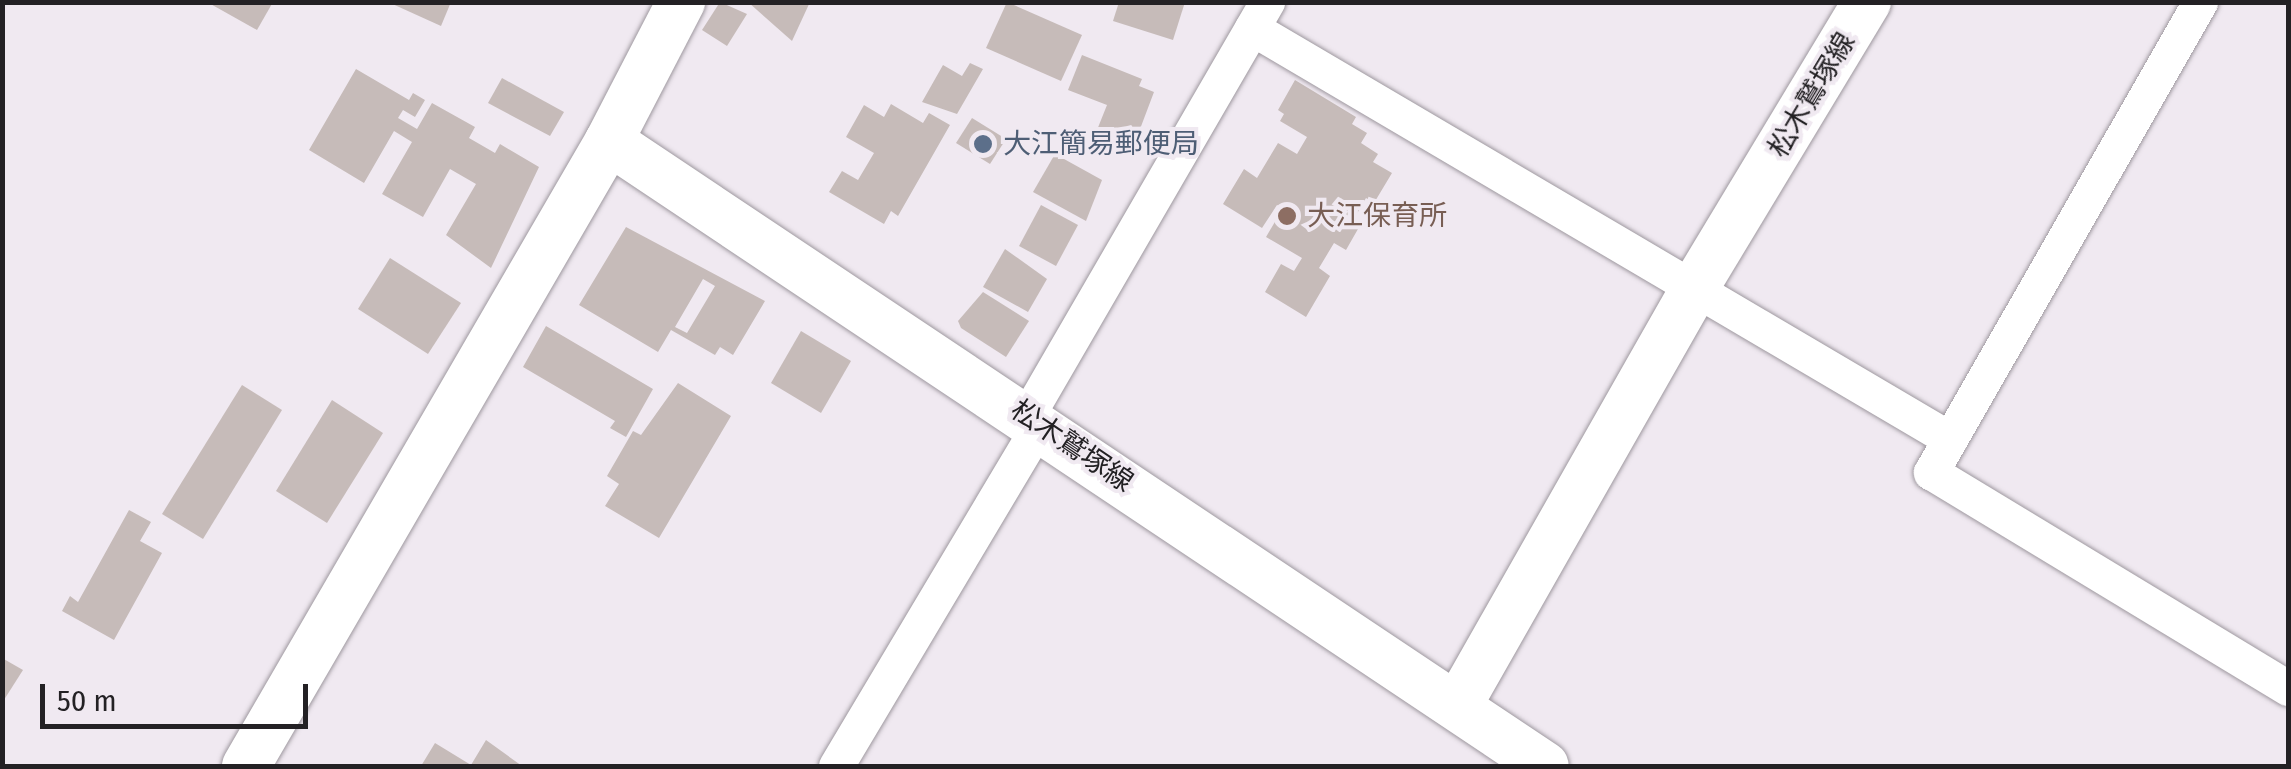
<!DOCTYPE html>
<meta charset="utf-8">
<style>
body{margin:0}
#map{position:relative;width:2291px;height:769px;overflow:hidden;background:#f0e9f1;font-family:"Fira Sans Condensed","Noto Sans JP",sans-serif}
div>[style]{position:absolute}
[style*='--x']{left:calc(var(--x)*1px);top:calc(var(--y)*1px);width:calc(var(--w)*1px);rotate:calc(var(--a)*1deg)}
.building>*{inset:0;background:#c6bbb9}
.roads{filter:drop-shadow(0 0 2px #9e989f) drop-shadow(0 0 2px #9e989f)}
.street>*{height:35px;margin:-17.5px;padding:0 17.5px;transform-origin:17.5px;border-radius:17.5px;background:#fff}
.secondary>*{height:48px;margin:-24px;padding:0 24px;transform-origin:24px;border-radius:24px;background:#fff}
.dots>*{width:28px;height:28px;translate:-50% -50%;box-sizing:border-box;border:5px solid #f0e9f1;border-radius:50%}
span{translate:-50% -50%;white-space:nowrap;text-align:center;line-height:1.15;-webkit-text-stroke:8px #f0e9f1;paint-order:stroke}
.street-label{font-size:28px;color:#232124}
.service-label{font-size:28px;color:#4e5e75}
.left{translate:0 -50%;text-align:left}
.education-label{font-size:28px;color:#785e54}
.frame{position:absolute;inset:0;border:5px solid #232124;pointer-events:none}
.scale{position:absolute;left:40px;top:684px;width:268px;height:45px;box-sizing:border-box;border:5px solid #232124;border-top:0;padding-left:12px;font-size:30px;line-height:35px;white-space:nowrap;color:#232124;-webkit-text-stroke:8px #f0e9f1;paint-order:stroke}
</style>
<div id="map">
<div class="building">
<i style="clip-path:polygon(207px 2px,273px 2px,257px 30px)"></i>
<i style="clip-path:polygon(388px 2px,451px 2px,441px 26px)"></i>
<i style="clip-path:polygon(720px 2px,747px 14px,727px 46px,702px 30px)"></i>
<i style="clip-path:polygon(748px 2px,810px 2px,792px 41px)"></i>
<i style="clip-path:polygon(1007px 2px,1082px 35px,1061px 81px,986px 48px)"></i>
<i style="clip-path:polygon(1119px 2px,1185px 2px,1173px 40px,1113px 21px)"></i>
<i style="clip-path:polygon(1082px 55px,1142px 79px,1139px 86px,1154px 92px,1134px 145px,1097px 130px,1107px 105px,1068px 90px)"></i>
<i style="clip-path:polygon(970px 63px,983px 69px,957px 114px,922px 102px,943px 65px,962px 76px)"></i>
<i style="clip-path:polygon(356px 69px,409px 100px,413px 93px,425px 100px,415px 117px,403px 110px,398px 118px,417px 129px,432px 103px,475px 127px,469px 138px,495px 153px,500px 144px,539px 167px,491px 268px,446px 235px,476px 184px,450px 169px,423px 217px,382px 194px,412px 142px,394px 131px,364px 183px,309px 150px)"></i>
<i style="clip-path:polygon(502px 78px,564px 112px,550px 136px,488px 103px)"></i>
<i style="clip-path:polygon(1295px 80px,1356px 117px,1352px 124px,1367px 133px,1361px 143px,1378px 154px,1373px 162px,1392px 173px,1374px 203px,1366px 198px,1351px 224px,1358px 229px,1346px 250px,1334px 243px,1319px 268px,1330px 276px,1306px 317px,1265px 292px,1281px 264px,1294px 271px,1302px 258px,1266px 237px,1283px 208px,1277px 205px,1262px 228px,1223px 204px,1244px 169px,1257px 178px,1278px 143px,1297px 154px,1307px 137px,1280px 121px,1284px 114px,1278px 110px)"></i>
<i style="clip-path:polygon(891px 104px,923px 123px,929px 113px,950px 125px,898px 216px,891px 211px,884px 224px,829px 192px,842px 171px,858px 180px,874px 153px,846px 137px,864px 105px,884px 117px)"></i>
<i style="clip-path:polygon(972px 118px,1006px 139px,990px 164px,956px 143px)"></i>
<i style="clip-path:polygon(1055px 154px,1102px 180px,1086px 221px,1033px 192px)"></i>
<i style="clip-path:polygon(1041px 205px,1078px 225px,1056px 266px,1019px 246px)"></i>
<i style="clip-path:polygon(evenodd,626px 227px,765px 301px,733px 355px,720px 347px,715px 355px,671px 330px,658px 352px,579px 305px,626px 227px,703px 279px,715px 286px,687px 333px,675px 327px,703px 279px)"></i>
<i style="clip-path:polygon(1005px 249px,1047px 279px,1028px 312px,983px 287px)"></i>
<i style="clip-path:polygon(390px 258px,461px 303px,428px 354px,358px 309px)"></i>
<i style="clip-path:polygon(983px 292px,1029px 321px,1006px 357px,961px 328px,958px 321px)"></i>
<i style="clip-path:polygon(546px 326px,653px 389px,626px 437px,610px 428px,615px 421px,523px 367px)"></i>
<i style="clip-path:polygon(801px 331px,851px 361px,821px 413px,771px 383px)"></i>
<i style="clip-path:polygon(678px 383px,731px 416px,659px 538px,605px 506px,619px 484px,607px 476px,633px 431px,641px 435px)"></i>
<i style="clip-path:polygon(242px 385px,282px 410px,203px 539px,162px 514px)"></i>
<i style="clip-path:polygon(332px 400px,383px 433px,327px 523px,276px 491px)"></i>
<i style="clip-path:polygon(129px 510px,151px 522px,140px 541px,162px 553px,114px 640px,62px 611px,70px 596px,78px 602px)"></i>
<i style="clip-path:polygon(2px 658px,23px 670px,2px 703px)"></i>
<i style="clip-path:polygon(486px 740px,522px 766px,421px 766px,435px 743px,471px 765px)"></i>
</div>
<div class="roads">
<div class="street">
<i style="--x:2200;--y:2;--w:542;--a:119.78"></i>
<i style="--x:1931;--y:472;--w:417;--a:31.2"></i>
<i style="--x:1252;--y:28;--w:810;--a:30.49"></i>
<i style="--x:1027;--y:416;--w:479;--a:-59.9"></i>
<i style="--x:836;--y:766;--w:398;--a:-59.2"></i>
</div>
<div class="secondary">
<i style="--x:609;--y:141;--w:1125;--a:33.73"></i>
<i style="--x:1458;--y:705;--w:481;--a:-60.4"></i>
<i style="--x:1695;--y:287;--w:333;--a:-58.9"></i>
<i style="--x:246;--y:766;--w:723;--a:-59.85"></i>
<i style="--x:609;--y:141;--w:157;--a:-62.6"></i>
</div>
</div>
<div class="dots">
<i style="left:983px;top:144px;background:#5c6f8a"></i>
<i style="left:1287px;top:216px;background:#8d6e63"></i>
</div>
<div class="street-label">
<span style="left:1812px;top:95px;rotate:-59deg">松木鷲塚線</span>
<span style="left:1072px;top:446px;rotate:34deg">松木鷲塚線</span>
</div>
<div class="service-label">
<span class="left" style="left:1003px;top:144px">大江簡易郵便局</span>
</div>
<div class="education-label">
<span class="left" style="left:1307px;top:216px">大江保育所</span>
</div>
<div class="frame"></div>
<div class="scale">50 m</div>
</div>
